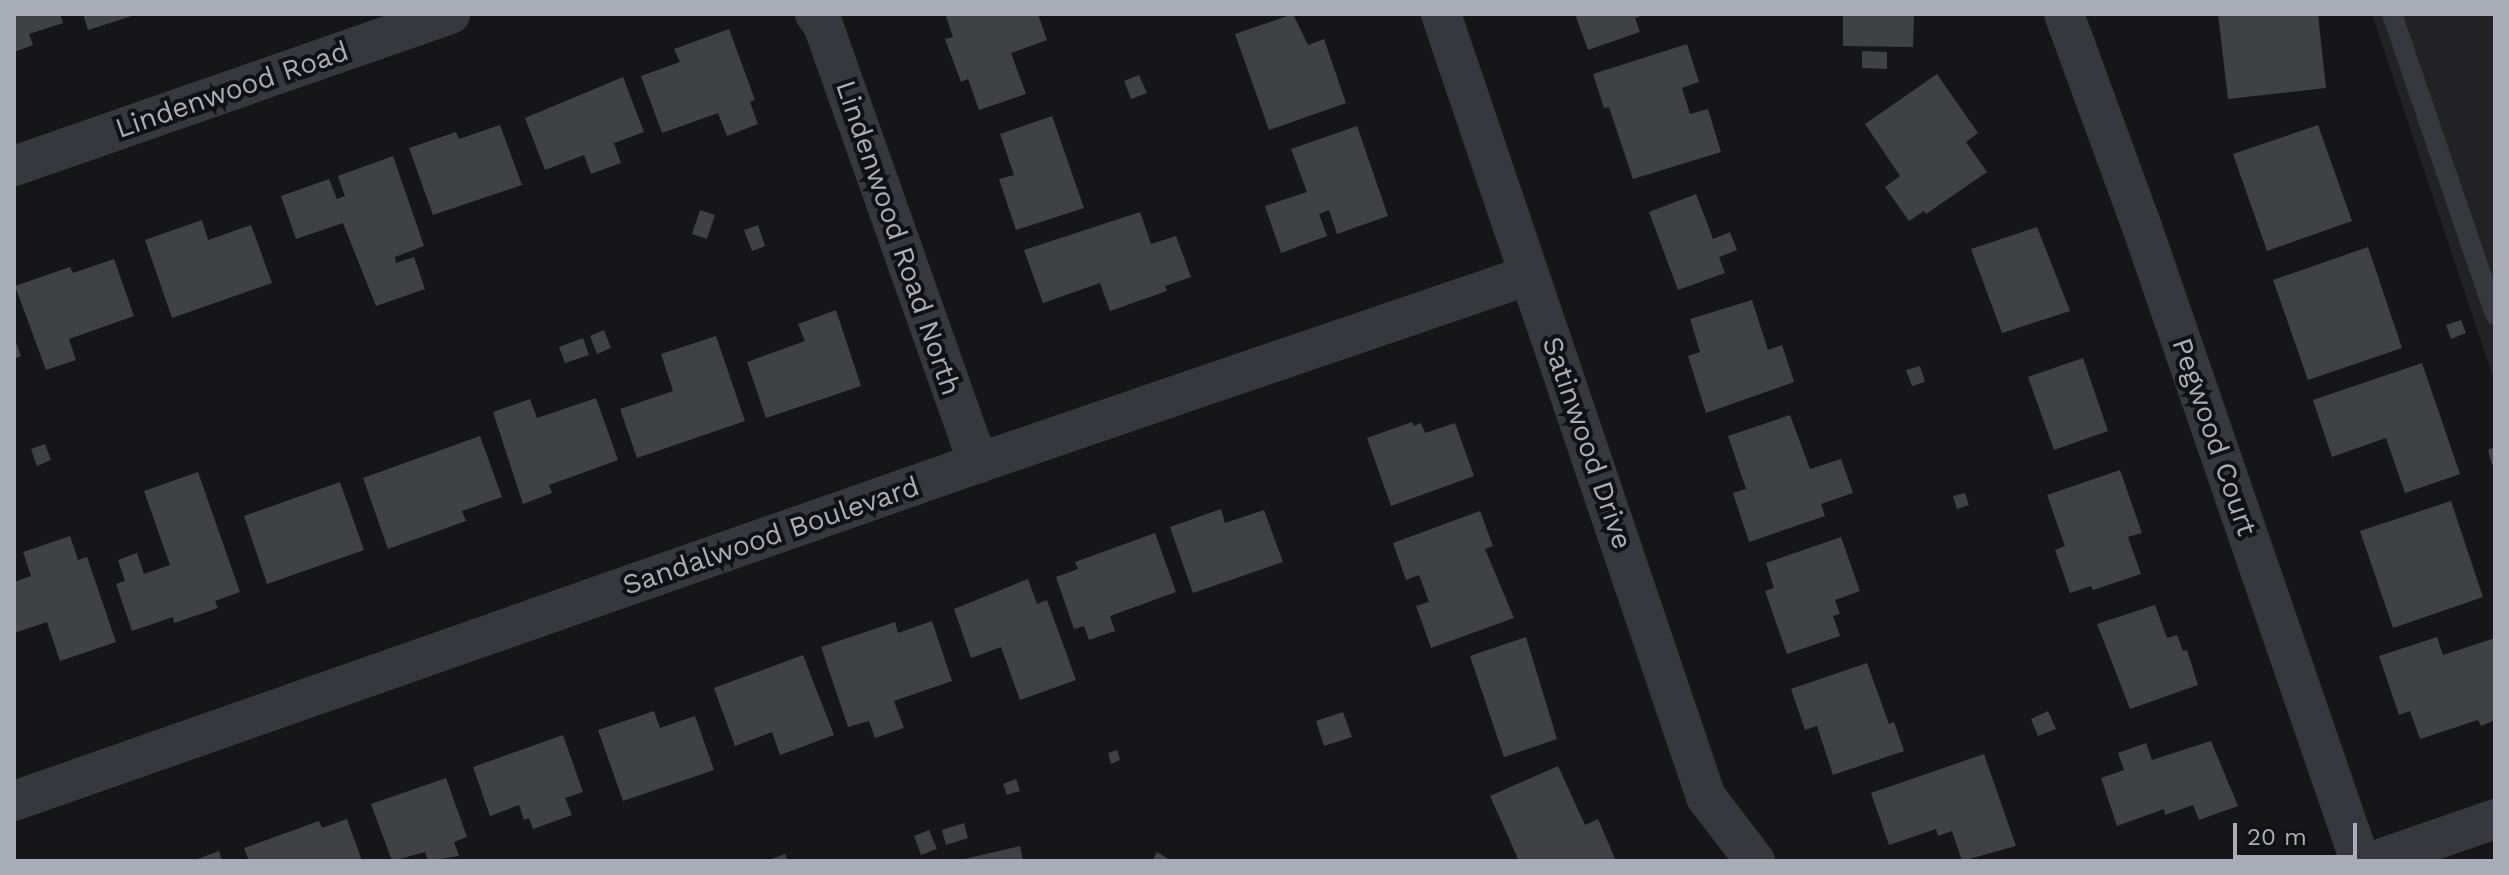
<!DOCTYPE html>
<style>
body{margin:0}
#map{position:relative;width:2509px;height:875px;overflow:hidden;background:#161618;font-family:"Work Sans",sans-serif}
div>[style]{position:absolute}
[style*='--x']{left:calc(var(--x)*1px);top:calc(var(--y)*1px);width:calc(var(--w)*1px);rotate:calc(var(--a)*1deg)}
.built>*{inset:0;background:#222225}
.building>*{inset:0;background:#404145}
.service>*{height:20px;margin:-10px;padding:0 10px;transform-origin:10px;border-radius:10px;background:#37383d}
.minor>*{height:40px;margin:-20px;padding:0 20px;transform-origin:20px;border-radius:20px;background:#37383d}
span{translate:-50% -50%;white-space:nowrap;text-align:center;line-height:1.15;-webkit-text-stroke:8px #111113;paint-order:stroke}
.street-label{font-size:28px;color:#a8adb8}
.frame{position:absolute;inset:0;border:16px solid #a8adb8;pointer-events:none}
.scale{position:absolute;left:2233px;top:823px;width:124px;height:36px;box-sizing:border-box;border:4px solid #a8adb8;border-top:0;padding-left:10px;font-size:24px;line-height:28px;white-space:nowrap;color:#a8adb8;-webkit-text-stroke:6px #111113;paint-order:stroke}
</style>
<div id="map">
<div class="built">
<i style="clip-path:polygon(2372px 14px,2495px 14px,2495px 383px)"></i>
</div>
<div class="building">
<i style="clip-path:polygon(14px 14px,60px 14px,63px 23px,29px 34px,33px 45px,14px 52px)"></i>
<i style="clip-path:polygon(83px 14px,135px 14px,135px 15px,88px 30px)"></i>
<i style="clip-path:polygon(952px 14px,1038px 14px,1047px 40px,1011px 53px,1026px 94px,979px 110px,968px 79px,961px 82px,945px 39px,953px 37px,946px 16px)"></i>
<i style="clip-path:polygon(1293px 14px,1308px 45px,1324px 39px,1346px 103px,1269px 130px,1235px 34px)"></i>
<i style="clip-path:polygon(1575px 14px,1644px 14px,1644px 15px,1635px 18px,1640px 32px,1588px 50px)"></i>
<i style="clip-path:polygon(1843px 14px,1914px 14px,1913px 47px,1843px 46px)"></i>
<i style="clip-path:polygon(2218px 14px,2318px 14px,2326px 88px,2228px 99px)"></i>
<i style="clip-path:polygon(729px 29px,755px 100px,750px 102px,758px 124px,727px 136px,718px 113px,662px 133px,641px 76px,680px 62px,674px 49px)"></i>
<i style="clip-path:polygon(1687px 44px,1699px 82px,1682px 88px,1690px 114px,1708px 109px,1721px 152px,1633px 179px,1609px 107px,1604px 108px,1593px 74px)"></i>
<i style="clip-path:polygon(1862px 51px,1887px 52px,1887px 69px,1862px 68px)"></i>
<i style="clip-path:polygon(1937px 74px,1978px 133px,1966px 142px,1987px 172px,1926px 214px,1924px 211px,1909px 221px,1885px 187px,1900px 176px,1865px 124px)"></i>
<i style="clip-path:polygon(1139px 75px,1147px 93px,1131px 99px,1124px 81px)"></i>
<i style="clip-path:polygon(623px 77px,644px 132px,614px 143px,621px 163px,591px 174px,584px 155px,545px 170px,525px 118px)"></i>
<i style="clip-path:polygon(1052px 116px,1084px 208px,1016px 230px,999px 179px,1014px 175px,1000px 134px)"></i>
<i style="clip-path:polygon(500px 125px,522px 185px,433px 215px,409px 148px,456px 132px,459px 139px)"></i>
<i style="clip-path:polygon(2318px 125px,2352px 221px,2267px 251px,2233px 154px)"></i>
<i style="clip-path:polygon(1357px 126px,1388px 216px,1337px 234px,1329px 210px,1319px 214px,1327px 236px,1281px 253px,1265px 206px,1307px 192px,1291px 149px)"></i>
<i style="clip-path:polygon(393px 156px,424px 246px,395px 257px,396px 263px,414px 257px,425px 289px,376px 306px,343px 223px,296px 239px,281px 196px,329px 179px,337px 199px,345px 196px,338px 176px)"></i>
<i style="clip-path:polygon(1696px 194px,1713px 239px,1730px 232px,1737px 250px,1719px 257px,1725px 273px,1678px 290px,1649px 212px)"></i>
<i style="clip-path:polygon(700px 210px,715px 215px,707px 239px,692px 234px)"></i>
<i style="clip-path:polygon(1140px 212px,1151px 244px,1176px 236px,1191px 277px,1165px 286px,1167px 291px,1110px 311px,1100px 283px,1043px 303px,1024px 250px)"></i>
<i style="clip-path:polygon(202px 220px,208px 240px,251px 225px,272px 283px,172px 318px,145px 240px)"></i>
<i style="clip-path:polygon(758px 225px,765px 246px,752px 251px,744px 230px)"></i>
<i style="clip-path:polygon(2037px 227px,2070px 311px,2002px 333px,1971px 249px)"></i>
<i style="clip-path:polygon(2368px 247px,2402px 348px,2308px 380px,2273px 280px)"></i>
<i style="clip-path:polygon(114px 259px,134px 316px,69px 339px,76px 360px,46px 370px,15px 286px,70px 267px,73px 273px)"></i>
<i style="clip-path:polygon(1752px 300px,1768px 350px,1782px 345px,1794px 382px,1706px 413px,1688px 356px,1700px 352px,1690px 319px)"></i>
<i style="clip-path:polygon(836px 310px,861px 386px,766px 418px,747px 362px,805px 341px,798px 324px)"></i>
<i style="clip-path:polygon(2461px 320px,2466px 333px,2451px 339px,2446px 325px)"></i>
<i style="clip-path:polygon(604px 330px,611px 348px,597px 354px,590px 336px)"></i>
<i style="clip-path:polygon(716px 336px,745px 421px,637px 458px,620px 409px,673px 391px,661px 354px)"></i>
<i style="clip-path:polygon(14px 337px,21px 356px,14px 359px)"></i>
<i style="clip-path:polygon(583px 338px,589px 355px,565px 363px,559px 347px)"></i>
<i style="clip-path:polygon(2083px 358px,2108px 431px,2054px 450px,2028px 377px)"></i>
<i style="clip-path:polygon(2422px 363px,2460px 474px,2405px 493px,2386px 438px,2332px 457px,2313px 400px)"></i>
<i style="clip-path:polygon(1920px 366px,1925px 382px,1912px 386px,1906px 370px)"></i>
<i style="clip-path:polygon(596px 398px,618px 460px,549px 485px,552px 493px,523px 504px,493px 412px,530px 399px,537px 418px)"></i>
<i style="clip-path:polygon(1790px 415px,1810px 469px,1841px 459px,1853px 493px,1821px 504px,1825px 516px,1749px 542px,1733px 493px,1746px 489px,1728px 436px)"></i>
<i style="clip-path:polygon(1412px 422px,1414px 426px,1421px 423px,1425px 433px,1455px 423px,1474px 476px,1391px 506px,1367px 438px)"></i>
<i style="clip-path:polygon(480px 436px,502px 497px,462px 511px,466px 521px,388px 549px,363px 478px)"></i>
<i style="clip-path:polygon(45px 444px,51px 460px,37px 466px,31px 449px)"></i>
<i style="clip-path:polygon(2495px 447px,2495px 464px,2492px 465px,2488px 450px)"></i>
<i style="clip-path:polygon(2120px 470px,2142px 533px,2128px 537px,2141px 574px,2093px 590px,2091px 586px,2070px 593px,2055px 550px,2065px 546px,2047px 495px)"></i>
<i style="clip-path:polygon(198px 472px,240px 592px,215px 601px,218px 608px,174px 623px,173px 617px,132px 631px,116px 584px,125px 581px,118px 560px,137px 553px,144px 574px,170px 565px,144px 491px)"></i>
<i style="clip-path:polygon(340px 482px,364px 550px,267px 584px,244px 516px)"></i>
<i style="clip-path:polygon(1965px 493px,1969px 505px,1957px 509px,1953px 496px)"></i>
<i style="clip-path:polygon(2451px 501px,2483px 597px,2393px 628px,2360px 531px)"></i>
<i style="clip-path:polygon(1221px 509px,1225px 523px,1264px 510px,1283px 562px,1193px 593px,1170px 527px)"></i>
<i style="clip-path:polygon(1480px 511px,1493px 546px,1485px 549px,1514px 618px,1431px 648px,1416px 606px,1429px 602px,1419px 575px,1406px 580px,1393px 543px)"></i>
<i style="clip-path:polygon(1155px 533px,1176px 592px,1110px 616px,1115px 631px,1089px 640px,1084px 626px,1074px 629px,1056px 577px,1078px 569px,1075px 562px)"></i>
<i style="clip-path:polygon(70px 536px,78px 560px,87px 557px,116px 642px,60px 661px,47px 622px,14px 633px,14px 582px,31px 576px,23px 552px)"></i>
<i style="clip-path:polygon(1841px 537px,1860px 591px,1835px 600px,1840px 614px,1833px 616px,1840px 636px,1787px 654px,1765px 591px,1774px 588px,1766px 563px)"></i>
<i style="clip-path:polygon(1028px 579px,1037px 604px,1047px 600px,1076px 680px,1020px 700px,1001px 647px,971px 658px,954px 609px)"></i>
<i style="clip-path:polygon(2155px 605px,2167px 638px,2177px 635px,2183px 651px,2187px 650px,2198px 685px,2130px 709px,2097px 624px)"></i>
<i style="clip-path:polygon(932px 621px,952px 681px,894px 701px,904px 728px,875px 738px,869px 721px,848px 727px,821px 647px,895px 622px,898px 633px)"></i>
<i style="clip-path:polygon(1526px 637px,1557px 739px,1504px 757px,1470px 656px)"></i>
<i style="clip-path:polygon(2437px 637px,2443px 655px,2495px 638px,2495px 720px,2481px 726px,2478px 720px,2420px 739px,2410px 711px,2399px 715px,2379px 656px)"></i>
<i style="clip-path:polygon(803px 655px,834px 735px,780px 755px,772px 732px,735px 746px,714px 688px)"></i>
<i style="clip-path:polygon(1867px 663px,1889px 724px,1894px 722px,1904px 751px,1833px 775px,1817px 726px,1805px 730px,1791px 689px)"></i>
<i style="clip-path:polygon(654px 711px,660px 728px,695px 716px,714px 770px,623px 801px,598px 730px)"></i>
<i style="clip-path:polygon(2048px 711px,2056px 729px,2038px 736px,2031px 719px)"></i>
<i style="clip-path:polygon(1343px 712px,1352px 737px,1324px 746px,1316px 721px)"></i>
<i style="clip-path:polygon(563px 735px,583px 792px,565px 798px,572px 815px,533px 829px,529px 818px,524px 820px,519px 805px,490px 816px,473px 767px)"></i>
<i style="clip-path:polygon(2211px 741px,2238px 806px,2199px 820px,2193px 805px,2165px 815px,2164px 809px,2117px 826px,2101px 778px,2124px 770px,2118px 753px,2146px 743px,2152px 760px)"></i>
<i style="clip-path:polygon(1117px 750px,1120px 760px,1111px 764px,1108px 753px)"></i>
<i style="clip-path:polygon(1984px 754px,2016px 846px,1962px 861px,1952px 831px,1938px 836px,1936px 829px,1889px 845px,1871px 793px)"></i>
<i style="clip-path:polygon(1558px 766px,1585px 825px,1598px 819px,1616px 861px,1519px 861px,1490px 796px)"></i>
<i style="clip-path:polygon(446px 778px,467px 837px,454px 842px,459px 856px,428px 861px,425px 852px,392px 861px,371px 804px)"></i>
<i style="clip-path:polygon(1016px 779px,1020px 791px,1007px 795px,1003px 784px)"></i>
<i style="clip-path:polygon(347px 819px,362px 861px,249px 861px,244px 848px,319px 821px,322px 828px)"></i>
<i style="clip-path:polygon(964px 823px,968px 838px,946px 845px,942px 830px)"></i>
<i style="clip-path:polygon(929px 830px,937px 849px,921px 855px,914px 836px)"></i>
<i style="clip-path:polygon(1020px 846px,1023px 861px,960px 861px,960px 860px)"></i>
<i style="clip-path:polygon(219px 851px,222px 861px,192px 861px)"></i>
<i style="clip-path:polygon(1157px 852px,1172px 861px,1152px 861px)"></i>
<i style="clip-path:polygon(785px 854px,788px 861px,766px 861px)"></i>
</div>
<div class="service">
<i style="--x:2392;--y:14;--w:318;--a:71.1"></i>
</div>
<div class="minor">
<i style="--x:815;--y:14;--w:14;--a:54"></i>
<i style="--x:823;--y:25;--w:465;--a:70.5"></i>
<i style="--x:1441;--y:14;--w:827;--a:71.3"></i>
<i style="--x:1706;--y:797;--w:81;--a:52.6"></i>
<i style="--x:2064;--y:14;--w:227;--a:69.9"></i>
<i style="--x:2142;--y:227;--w:670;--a:71.02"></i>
<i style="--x:14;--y:166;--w:462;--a:-19.2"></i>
<i style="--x:14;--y:801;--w:1022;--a:-19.32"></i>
<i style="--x:978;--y:463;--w:582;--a:-18.84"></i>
<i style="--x:2374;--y:861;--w:128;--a:-19.1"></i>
</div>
<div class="street-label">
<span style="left:232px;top:90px;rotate:-19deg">Lindenwood Road</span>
<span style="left:898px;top:238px;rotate:71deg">Lindenwood Road North</span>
<span style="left:2214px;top:437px;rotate:71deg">Pegwood Court</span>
<span style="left:1587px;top:443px;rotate:71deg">Satinwood Drive</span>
<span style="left:771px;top:536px;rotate:-19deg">Sandalwood Boulevard</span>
</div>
<div class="frame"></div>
<div class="scale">20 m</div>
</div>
